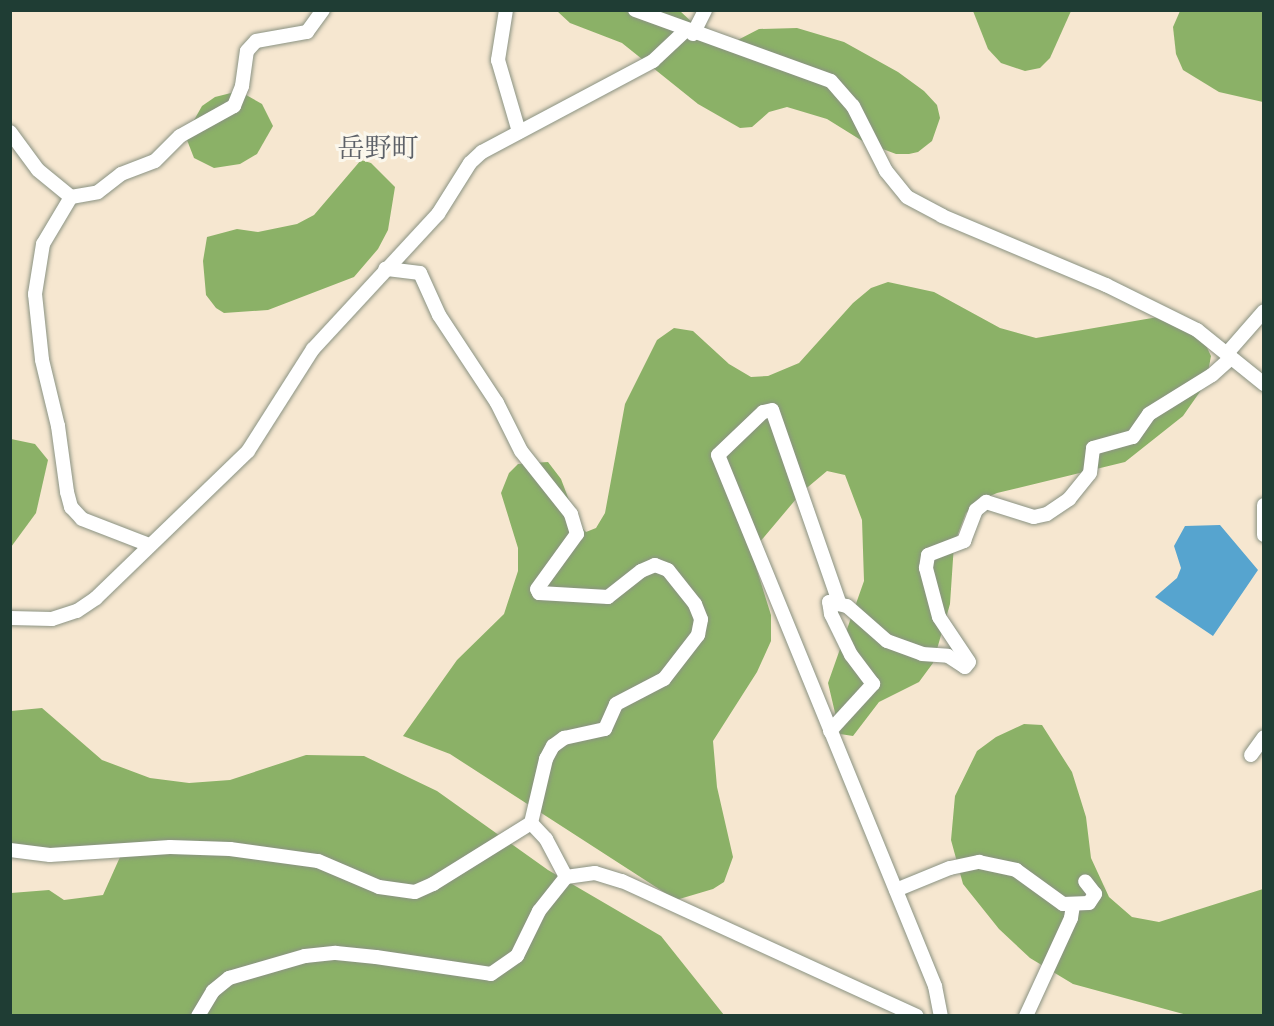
<!DOCTYPE html>
<meta charset="utf-8">
<style>
body{margin:0}
#map{position:relative;width:1274px;height:1026px;overflow:hidden;background:#f6e7d0;font-family:"EB Garamond","Noto Serif JP",serif}
div>[style]{position:absolute}
[style*='--x']{left:calc(var(--x)*1px);top:calc(var(--y)*1px);width:calc(var(--w)*1px);rotate:calc(var(--a)*1deg)}
.forest>*{inset:0;background:#8bb167}
.water>*{inset:0;background:#56a4cf}
.roads{filter:drop-shadow(0 0 2px #8a9282) drop-shadow(0 0 2px #8a9282)}
.minor>*{height:14px;margin:-7px;padding:0 7px;transform-origin:7px;border-radius:7px;background:#fff}
span{translate:-50% -50%;white-space:nowrap;text-align:center;line-height:1.15;-webkit-text-stroke:6px #fbf7ec;paint-order:stroke}
.quarter-label{font-size:27px;color:#5d6168}
.frame{position:absolute;inset:0;border:12px solid #1f3d34;pointer-events:none}
</style>
<div id="map">
<div class="forest">
<i style="clip-path:polygon(557px 11px,680px 11px,696px 26px,730px 44px,759px 29px,797px 28px,844px 42px,898px 72px,924px 91px,937px 105px,940px 118px,932px 141px,918px 152px,909px 154px,896px 154px,864px 142px,827px 119px,787px 107px,769px 112px,752px 127px,740px 128px,698px 104px,622px 43px,570px 23px)"></i>
<i style="clip-path:polygon(973px 11px,973px 10px,1071px 11px,1050px 58px,1040px 68px,1025px 71px,1001px 63px,988px 49px)"></i>
<i style="clip-path:polygon(1180px 11px,1263px 11px,1263px 102px,1219px 92px,1183px 70px,1176px 54px,1173px 27px)"></i>
<i style="clip-path:polygon(239px 91px,262px 104px,273px 126px,257px 154px,240px 164px,214px 168px,194px 158px,187px 140px,189px 129px,202px 106px,215px 97px)"></i>
<i style="clip-path:polygon(361px 160px,371px 163px,395px 187px,388px 230px,378px 249px,354px 277px,268px 310px,224px 313px,216px 308px,206px 295px,203px 261px,207px 237px,237px 229px,258px 232px,297px 224px,314px 215px)"></i>
<i style="clip-path:polygon(888px 282px,934px 292px,1000px 328px,1036px 338px,1158px 317px,1202px 337px,1211px 356px,1206px 383px,1183px 416px,1125px 462px,997px 493px,981px 500px,966px 513px,954px 544px,950px 604px,933px 663px,919px 682px,879px 702px,853px 736px,840px 734px,828px 683px,864px 581px,862px 520px,845px 475px,827px 471px,802px 492px,759px 543px,756px 567px,771px 615px,771px 641px,757px 672px,713px 741px,717px 787px,733px 857px,724px 882px,713px 889px,676px 900px,450px 754px,403px 736px,457px 660px,504px 614px,518px 571px,518px 548px,501px 493px,509px 473px,518px 464px,548px 462px,561px 479px,578px 524px,586px 532px,596px 528px,605px 513px,625px 404px,657px 340px,674px 328px,693px 331px,729px 364px,751px 377px,768px 376px,799px 363px,853px 303px,871px 288px)"></i>
<i style="clip-path:polygon(11px 439px,35px 444px,48px 460px,36px 513px,11px 547px)"></i>
<i style="clip-path:polygon(42px 708px,102px 760px,150px 778px,189px 783px,230px 780px,306px 755px,364px 756px,437px 791px,548px 870px,661px 936px,724px 1015px,11px 1016px,11px 893px,49px 890px,64px 900px,103px 895px,120px 857px,11px 848px,11px 711px)"></i>
<i style="clip-path:polygon(1024px 724px,1042px 725px,1072px 772px,1086px 817px,1091px 858px,1109px 897px,1132px 917px,1159px 922px,1263px 889px,1263px 1015px,1187px 1015px,1073px 984px,1030px 958px,999px 929px,963px 884px,951px 840px,955px 796px,977px 751px,996px 737px)"></i>
</div>
<div class="water">
<i style="clip-path:polygon(1220px 525px,1258px 570px,1213px 636px,1155px 597px,1177px 578px,1181px 568px,1174px 546px,1185px 526px)"></i>
</div>
<div class="roads">
<div class="minor">
<i style="--x:506;--y:10;--w:51;--a:99.1"></i>
<i style="--x:498;--y:60;--w:75;--a:73.7"></i>
<i style="--x:635;--y:10;--w:208;--a:19.9"></i>
<i style="--x:831;--y:81;--w:33;--a:49"></i>
<i style="--x:853;--y:106;--w:73;--a:63.1"></i>
<i style="--x:886;--y:171;--w:33;--a:51"></i>
<i style="--x:907;--y:197;--w:40;--a:28"></i>
<i style="--x:942;--y:216;--w:178;--a:22.8"></i>
<i style="--x:1106;--y:285;--w:102;--a:26.3"></i>
<i style="--x:1197;--y:330;--w:86;--a:38.9"></i>
<i style="--x:693;--y:34;--w:27;--a:-63"></i>
<i style="--x:10;--y:132;--w:47;--a:53.6"></i>
<i style="--x:38;--y:170;--w:43;--a:39.3"></i>
<i style="--x:71;--y:197;--w:27;--a:-10"></i>
<i style="--x:98;--y:192;--w:29;--a:-38"></i>
<i style="--x:121;--y:174;--w:36;--a:-21"></i>
<i style="--x:155;--y:161;--w:35;--a:-45"></i>
<i style="--x:180;--y:136;--w:62;--a:-29.1"></i>
<i style="--x:234;--y:106;--w:22;--a:-68"></i>
<i style="--x:242;--y:86;--w:35;--a:-82"></i>
<i style="--x:247;--y:51;--w:13;--a:-48"></i>
<i style="--x:256;--y:41;--w:52;--a:-10"></i>
<i style="--x:307;--y:32;--w:27;--a:-54"></i>
<i style="--x:71;--y:197;--w:55;--a:120.8"></i>
<i style="--x:43;--y:244;--w:51;--a:99.1"></i>
<i style="--x:35;--y:294;--w:66;--a:83.9"></i>
<i style="--x:42;--y:360;--w:68;--a:76.4"></i>
<i style="--x:58;--y:426;--w:67;--a:82.2"></i>
<i style="--x:67;--y:492;--w:16;--a:75"></i>
<i style="--x:71;--y:507;--w:16;--a:47"></i>
<i style="--x:82;--y:519;--w:72;--a:21.2"></i>
<i style="--x:1264;--y:505;--w:30;--a:90"></i>
<i style="--x:839;--y:602;--w:203;--a:-109.2"></i>
<i style="--x:772;--y:410;--w:9;--a:167"></i>
<i style="--x:763;--y:412;--w:62;--a:136.3"></i>
<i style="--x:718;--y:455;--w:574;--a:67.77"></i>
<i style="--x:935;--y:986;--w:31;--a:79"></i>
<i style="--x:10;--y:618;--w:42;--a:1.4"></i>
<i style="--x:52;--y:619;--w:26;--a:-18"></i>
<i style="--x:77;--y:611;--w:23;--a:-34"></i>
<i style="--x:96;--y:598;--w:211;--a:-44"></i>
<i style="--x:248;--y:451;--w:121;--a:-57.5"></i>
<i style="--x:313;--y:349;--w:184;--a:-47.2"></i>
<i style="--x:438;--y:214;--w:60;--a:-57.9"></i>
<i style="--x:470;--y:163;--w:16;--a:-43"></i>
<i style="--x:482;--y:152;--w:194;--a:-28"></i>
<i style="--x:653;--y:61;--w:44;--a:-43.2"></i>
<i style="--x:830;--y:731;--w:64;--a:-47.5"></i>
<i style="--x:873;--y:684;--w:36;--a:-127"></i>
<i style="--x:851;--y:655;--w:46;--a:-116"></i>
<i style="--x:831;--y:614;--w:12;--a:-99"></i>
<i style="--x:829;--y:602;--w:18;--a:13"></i>
<i style="--x:847;--y:606;--w:53;--a:41.2"></i>
<i style="--x:887;--y:641;--w:37;--a:20"></i>
<i style="--x:922;--y:654;--w:26;--a:4"></i>
<i style="--x:948;--y:656;--w:20;--a:33"></i>
<i style="--x:965;--y:667;--w:6;--a:-51"></i>
<i style="--x:969;--y:662;--w:54;--a:-123.7"></i>
<i style="--x:939;--y:617;--w:51;--a:-104.9"></i>
<i style="--x:926;--y:568;--w:13;--a:-81"></i>
<i style="--x:928;--y:555;--w:39;--a:-21"></i>
<i style="--x:964;--y:541;--w:33;--a:-69"></i>
<i style="--x:976;--y:510;--w:13;--a:-39"></i>
<i style="--x:986;--y:502;--w:50;--a:17.4"></i>
<i style="--x:1034;--y:517;--w:13;--a:-13"></i>
<i style="--x:1047;--y:514;--w:27;--a:-34"></i>
<i style="--x:1069;--y:499;--w:33;--a:-51"></i>
<i style="--x:1090;--y:473;--w:25;--a:-83"></i>
<i style="--x:1093;--y:448;--w:41;--a:-15.4"></i>
<i style="--x:1133;--y:437;--w:28;--a:-55"></i>
<i style="--x:1149;--y:414;--w:74;--a:-31.8"></i>
<i style="--x:1212;--y:375;--w:24;--a:-42"></i>
<i style="--x:1230;--y:359;--w:8;--a:-97"></i>
<i style="--x:1229;--y:351;--w:53;--a:-48.8"></i>
<i style="--x:1251;--y:755;--w:22;--a:-54"></i>
<i style="--x:531;--y:823;--w:22;--a:47"></i>
<i style="--x:546;--y:839;--w:43;--a:62.2"></i>
<i style="--x:10;--y:850;--w:40;--a:7.1"></i>
<i style="--x:50;--y:855;--w:120;--a:-3.8"></i>
<i style="--x:170;--y:847;--w:60;--a:1.9"></i>
<i style="--x:230;--y:849;--w:89;--a:7.8"></i>
<i style="--x:318;--y:861;--w:66;--a:23.1"></i>
<i style="--x:379;--y:887;--w:36;--a:8"></i>
<i style="--x:415;--y:892;--w:20;--a:-24"></i>
<i style="--x:433;--y:884;--w:115;--a:-31.9"></i>
<i style="--x:531;--y:823;--w:66;--a:-76.8"></i>
<i style="--x:546;--y:759;--w:15;--a:-62"></i>
<i style="--x:553;--y:746;--w:14;--a:-36"></i>
<i style="--x:564;--y:738;--w:42;--a:-12.4"></i>
<i style="--x:605;--y:729;--w:27;--a:-66"></i>
<i style="--x:616;--y:704;--w:54;--a:-27.5"></i>
<i style="--x:664;--y:679;--w:56;--a:-52.3"></i>
<i style="--x:698;--y:635;--w:16;--a:-79"></i>
<i style="--x:701;--y:619;--w:16;--a:-112"></i>
<i style="--x:695;--y:604;--w:43;--a:-128.5"></i>
<i style="--x:668;--y:570;--w:14;--a:-159"></i>
<i style="--x:655;--y:565;--w:15;--a:157"></i>
<i style="--x:641;--y:571;--w:42;--a:141.8"></i>
<i style="--x:608;--y:597;--w:69;--a:-176.7"></i>
<i style="--x:539;--y:593;--w:4;--a:-117"></i>
<i style="--x:537;--y:589;--w:68;--a:-54"></i>
<i style="--x:577;--y:534;--w:21;--a:-107"></i>
<i style="--x:571;--y:514;--w:80;--a:-128.4"></i>
<i style="--x:521;--y:451;--w:54;--a:-116.6"></i>
<i style="--x:497;--y:403;--w:105;--a:-123.4"></i>
<i style="--x:439;--y:315;--w:46;--a:-114.3"></i>
<i style="--x:420;--y:273;--w:35;--a:-173"></i>
<i style="--x:896;--y:890;--w:58;--a:-22.2"></i>
<i style="--x:950;--y:868;--w:30;--a:-12"></i>
<i style="--x:979;--y:862;--w:38;--a:12"></i>
<i style="--x:1016;--y:870;--w:58;--a:35.9"></i>
<i style="--x:1063;--y:904;--w:26;--a:-2"></i>
<i style="--x:1089;--y:903;--w:11;--a:-56"></i>
<i style="--x:1095;--y:894;--w:16;--a:-128"></i>
<i style="--x:198;--y:1016;--w:29;--a:-59"></i>
<i style="--x:213;--y:991;--w:21;--a:-39"></i>
<i style="--x:229;--y:978;--w:79;--a:-16.1"></i>
<i style="--x:305;--y:956;--w:31;--a:-6"></i>
<i style="--x:336;--y:953;--w:40;--a:5.7"></i>
<i style="--x:376;--y:957;--w:116;--a:8.4"></i>
<i style="--x:491;--y:974;--w:32;--a:-35"></i>
<i style="--x:517;--y:956;--w:50;--a:-63.9"></i>
<i style="--x:539;--y:911;--w:43;--a:-51.5"></i>
<i style="--x:566;--y:877;--w:29;--a:-8"></i>
<i style="--x:595;--y:873;--w:28;--a:17"></i>
<i style="--x:622;--y:881;--w:324;--a:24.6"></i>
<i style="--x:1026;--y:1016;--w:108;--a:-65.3"></i>
<i style="--x:1071;--y:918;--w:13;--a:-81"></i>
</div>
</div>
<div class="quarter-label">
<span style="left:378px;top:148px">岳野町</span>
</div>
<div class="frame"></div>
</div>
